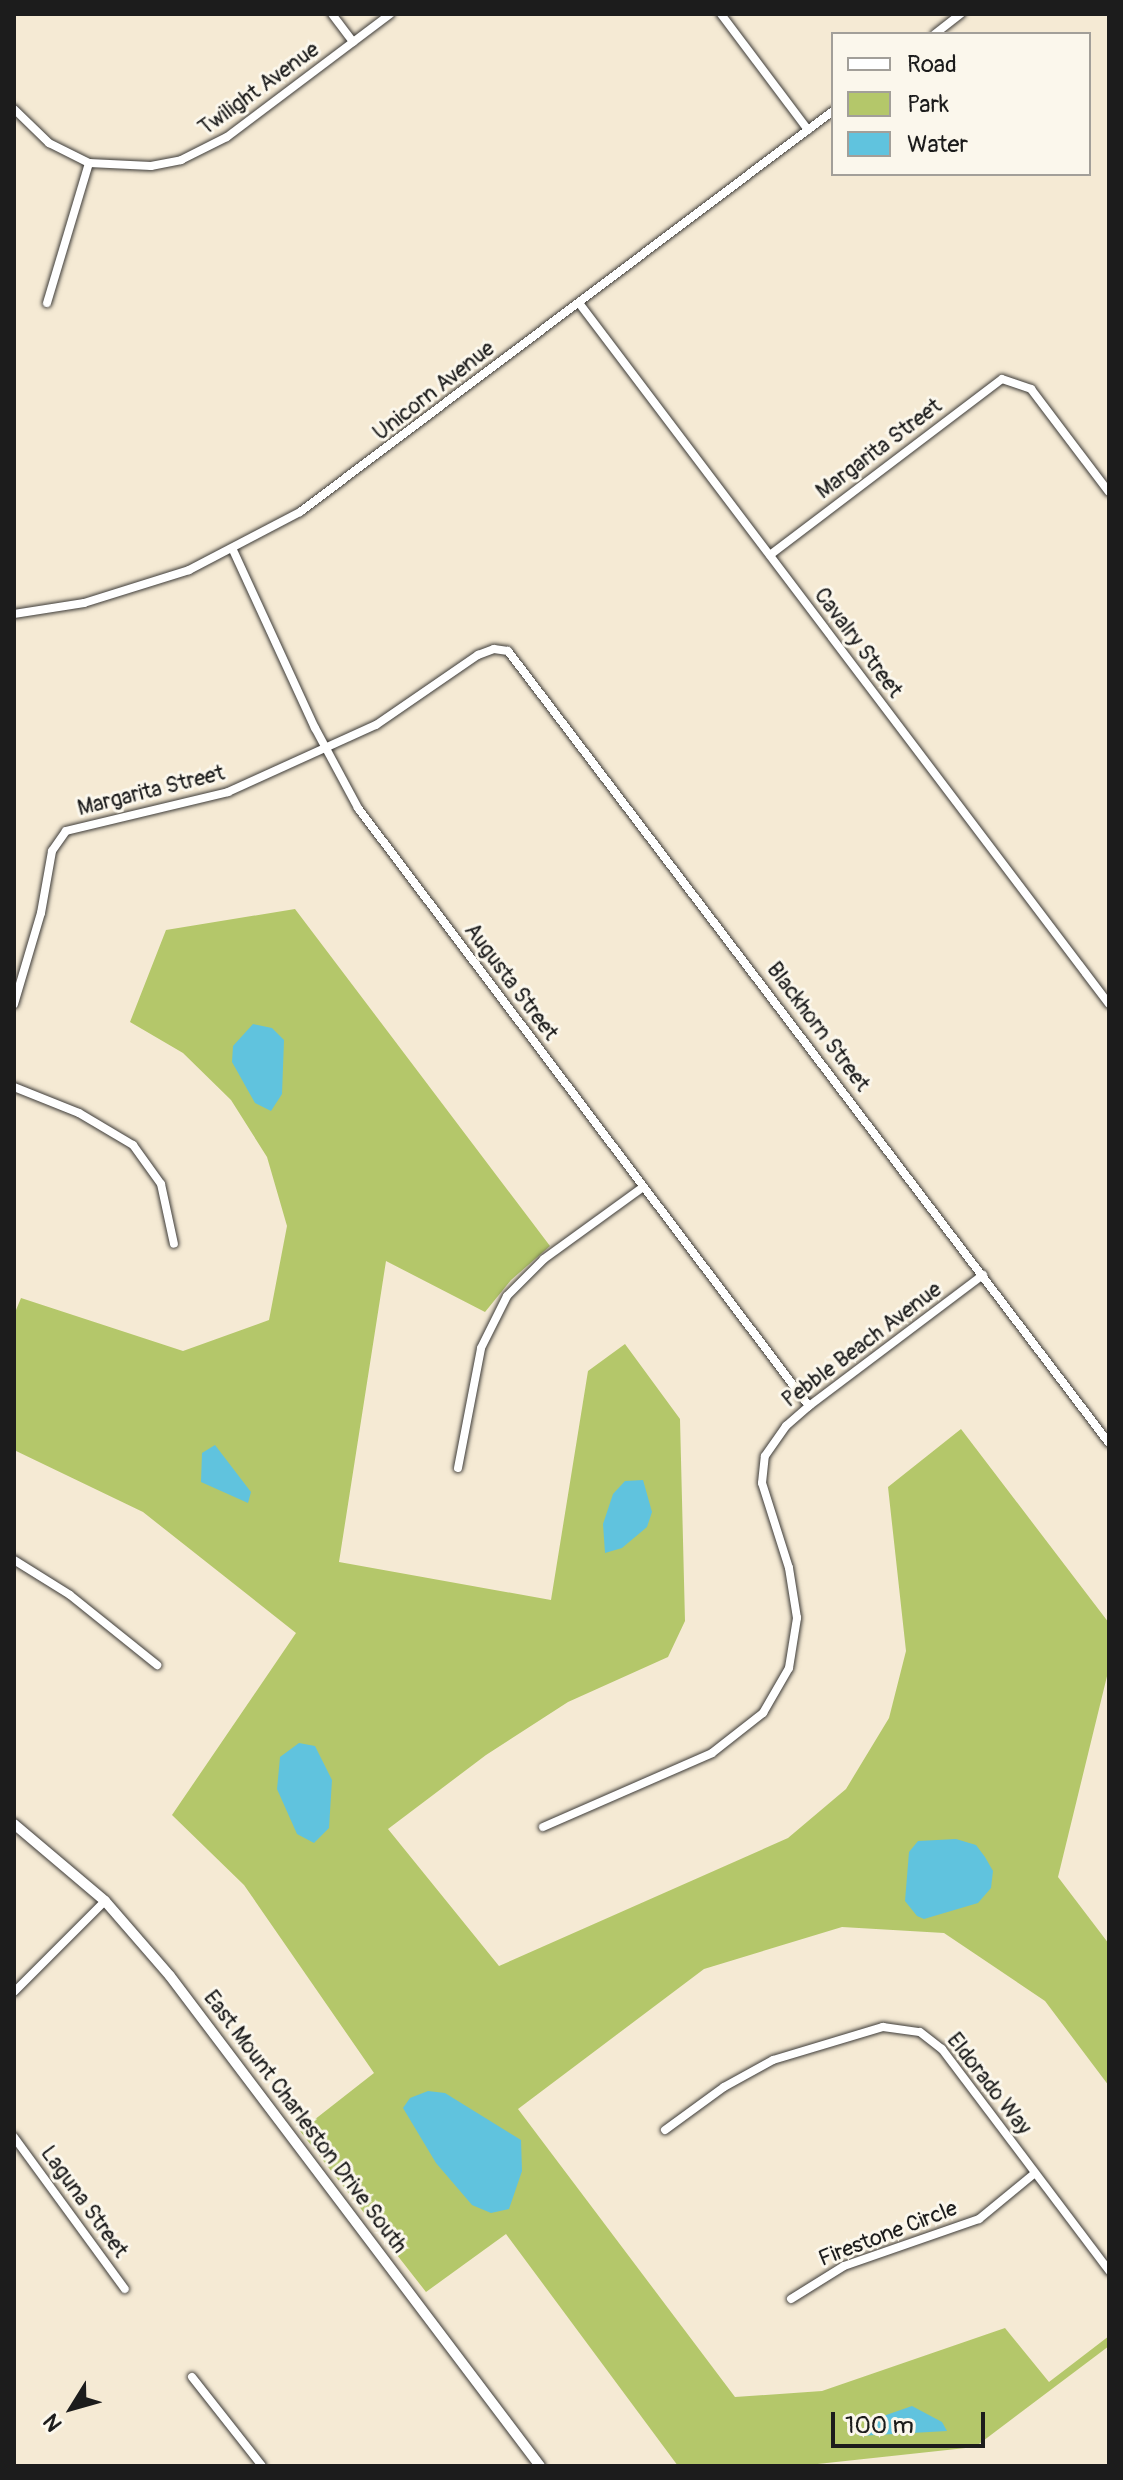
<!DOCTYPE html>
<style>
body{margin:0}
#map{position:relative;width:1123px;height:2480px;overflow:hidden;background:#f5ead4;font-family:Pangolin,sans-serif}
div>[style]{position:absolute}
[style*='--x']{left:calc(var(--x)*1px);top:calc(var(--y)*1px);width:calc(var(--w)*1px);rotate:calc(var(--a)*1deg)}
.green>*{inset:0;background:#b4c76a}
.water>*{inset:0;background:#60c3de}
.roads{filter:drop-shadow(0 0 2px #3d3b38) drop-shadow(0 0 2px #3d3b38)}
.minor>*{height:8px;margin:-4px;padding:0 4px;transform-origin:4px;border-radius:4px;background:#fff}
.tertiary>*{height:10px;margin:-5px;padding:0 5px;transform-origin:5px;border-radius:5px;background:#fff}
span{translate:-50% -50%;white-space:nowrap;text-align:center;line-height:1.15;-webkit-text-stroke:6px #fbf7ec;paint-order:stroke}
.street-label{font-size:22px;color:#1c1c1c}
.frame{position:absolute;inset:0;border:16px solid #1c1c1c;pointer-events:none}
.legend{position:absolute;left:831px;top:32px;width:260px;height:144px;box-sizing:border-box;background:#fbf7ec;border:2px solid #a29f99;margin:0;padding:10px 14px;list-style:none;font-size:24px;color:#1c1c1c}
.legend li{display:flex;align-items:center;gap:16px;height:40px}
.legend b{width:40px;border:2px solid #a29f99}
.north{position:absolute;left:32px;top:2368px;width:80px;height:80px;-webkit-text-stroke:6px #fbf7ec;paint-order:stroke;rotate:233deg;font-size:22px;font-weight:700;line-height:32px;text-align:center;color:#1c1c1c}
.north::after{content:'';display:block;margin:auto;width:28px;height:36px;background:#1c1c1c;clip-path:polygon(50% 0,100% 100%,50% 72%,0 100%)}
.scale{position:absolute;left:831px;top:2412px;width:154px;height:36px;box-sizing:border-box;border:4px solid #1c1c1c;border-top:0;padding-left:10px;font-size:24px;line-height:28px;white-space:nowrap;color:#1c1c1c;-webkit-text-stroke:6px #fbf7ec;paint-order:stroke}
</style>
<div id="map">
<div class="green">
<i style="clip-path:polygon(295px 909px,550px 1246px,511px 1280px,485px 1312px,386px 1261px,339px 1562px,551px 1600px,588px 1371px,625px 1344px,680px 1419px,685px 1621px,668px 1657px,568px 1702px,486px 1755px,388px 1829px,499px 1966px,788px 1838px,846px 1789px,889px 1718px,906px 1651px,888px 1487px,961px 1429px,1109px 1623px,1109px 1668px,1058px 1877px,1109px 1944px,1109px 2086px,1045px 2001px,944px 1933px,842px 1927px,704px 1969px,518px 2109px,735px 2397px,822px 2391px,1005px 2328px,1049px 2382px,1109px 2336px,1109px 2346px,975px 2447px,799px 2466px,678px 2466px,506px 2234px,426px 2292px,300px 2131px,374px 2073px,244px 1885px,172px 1815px,296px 1633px,143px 1512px,14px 1450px,14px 1315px,21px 1298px,183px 1351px,269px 1320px,287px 1226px,267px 1157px,231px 1100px,183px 1053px,130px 1022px,166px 930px)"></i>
</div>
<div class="water">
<i style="clip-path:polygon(253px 1024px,272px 1028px,284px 1040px,282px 1094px,271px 1111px,255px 1103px,232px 1062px,233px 1046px)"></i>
<i style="clip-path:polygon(215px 1445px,251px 1492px,248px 1503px,201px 1482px,202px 1453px)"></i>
<i style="clip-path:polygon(643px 1480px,652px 1512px,647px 1527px,622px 1548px,605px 1553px,603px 1524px,613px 1494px,625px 1481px)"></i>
<i style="clip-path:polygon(299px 1743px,315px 1746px,332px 1780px,329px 1828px,314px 1843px,297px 1834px,277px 1789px,280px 1757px)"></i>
<i style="clip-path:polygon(956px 1839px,976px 1845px,985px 1857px,993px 1871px,991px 1888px,978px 1903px,924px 1919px,917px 1916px,905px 1901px,909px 1852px,918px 1841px)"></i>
<i style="clip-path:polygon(428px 2091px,445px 2093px,521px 2140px,522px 2171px,509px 2209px,491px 2213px,472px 2205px,436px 2163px,403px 2108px,410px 2098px)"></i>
<i style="clip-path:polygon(912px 2406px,942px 2422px,947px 2431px,859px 2436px,869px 2421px)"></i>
</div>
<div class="roads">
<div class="minor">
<i style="--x:332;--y:14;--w:35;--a:53"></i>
<i style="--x:721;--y:14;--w:145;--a:53.1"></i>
<i style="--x:935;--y:34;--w:33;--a:-38"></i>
<i style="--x:14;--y:109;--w:49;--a:44.2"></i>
<i style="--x:49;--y:143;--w:45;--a:26.6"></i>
<i style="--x:89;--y:163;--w:62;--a:2.8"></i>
<i style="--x:151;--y:166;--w:31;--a:-11"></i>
<i style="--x:181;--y:160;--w:51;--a:-26.6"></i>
<i style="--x:227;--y:137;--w:204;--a:-37"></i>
<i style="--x:47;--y:303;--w:146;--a:-73.3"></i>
<i style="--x:579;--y:303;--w:879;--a:52.91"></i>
<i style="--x:233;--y:550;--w:196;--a:65.3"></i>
<i style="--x:315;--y:728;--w:91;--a:61.7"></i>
<i style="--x:358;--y:808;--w:749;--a:52.98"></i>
<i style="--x:770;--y:555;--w:291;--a:-37.2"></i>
<i style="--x:1002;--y:379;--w:31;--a:19"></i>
<i style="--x:1031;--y:389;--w:129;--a:52.9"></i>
<i style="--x:14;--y:614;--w:71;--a:-8.9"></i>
<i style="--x:84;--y:603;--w:110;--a:-17.4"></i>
<i style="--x:189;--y:570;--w:125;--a:-27.6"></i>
<i style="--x:300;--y:512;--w:667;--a:-36.96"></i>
<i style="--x:14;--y:1004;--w:95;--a:-73.5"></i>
<i style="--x:41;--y:913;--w:63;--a:-79.9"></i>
<i style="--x:52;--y:851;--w:24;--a:-55"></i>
<i style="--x:66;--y:831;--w:167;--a:-13.5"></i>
<i style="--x:228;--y:792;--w:162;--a:-24.4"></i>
<i style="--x:376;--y:725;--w:124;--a:-34.5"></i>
<i style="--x:478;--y:655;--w:17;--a:-21"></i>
<i style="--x:494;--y:649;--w:14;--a:8"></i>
<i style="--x:508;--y:651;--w:994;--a:52.81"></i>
<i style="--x:14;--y:1087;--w:70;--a:21.8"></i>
<i style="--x:79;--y:1113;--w:63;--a:30.7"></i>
<i style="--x:133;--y:1145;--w:48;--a:54.3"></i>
<i style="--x:161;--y:1184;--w:61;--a:77.8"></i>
<i style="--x:458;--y:1468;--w:122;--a:-79.1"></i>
<i style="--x:481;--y:1348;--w:58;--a:-63.4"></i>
<i style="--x:507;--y:1296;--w:52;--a:-45"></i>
<i style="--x:544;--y:1259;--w:122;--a:-36"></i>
<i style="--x:14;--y:1560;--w:66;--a:32"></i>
<i style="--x:70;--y:1595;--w:112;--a:38.8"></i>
<i style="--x:543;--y:1827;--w:184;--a:-23.6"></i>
<i style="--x:712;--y:1753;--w:65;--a:-38.1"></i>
<i style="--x:763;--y:1713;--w:52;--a:-60"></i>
<i style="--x:789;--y:1668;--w:51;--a:-80.9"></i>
<i style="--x:797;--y:1618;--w:51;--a:-99.1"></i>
<i style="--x:789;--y:1568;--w:89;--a:-107.6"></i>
<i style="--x:762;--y:1483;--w:27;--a:-84"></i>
<i style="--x:765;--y:1456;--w:37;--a:-55"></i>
<i style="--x:786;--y:1426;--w:30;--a:-41"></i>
<i style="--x:809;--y:1406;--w:218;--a:-37"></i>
<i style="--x:14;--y:1992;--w:129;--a:-45"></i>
<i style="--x:665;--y:2130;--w:73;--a:-36.1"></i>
<i style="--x:724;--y:2087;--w:56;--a:-28.9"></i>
<i style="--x:773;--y:2060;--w:115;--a:-16.7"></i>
<i style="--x:883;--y:2027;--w:37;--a:8"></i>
<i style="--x:920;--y:2032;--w:28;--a:38"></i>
<i style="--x:942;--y:2049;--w:278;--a:53"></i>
<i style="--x:14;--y:2137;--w:188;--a:53.9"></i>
<i style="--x:791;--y:2299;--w:62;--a:-31.9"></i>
<i style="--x:844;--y:2266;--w:143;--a:-19.2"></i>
<i style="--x:979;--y:2219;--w:72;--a:-39.4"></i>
<i style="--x:192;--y:2377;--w:113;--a:51.8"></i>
</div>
<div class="tertiary">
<i style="--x:14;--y:1824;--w:119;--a:40.2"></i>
<i style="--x:105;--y:1901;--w:99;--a:49.1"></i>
<i style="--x:170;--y:1976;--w:614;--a:52.94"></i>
</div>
</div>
<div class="street-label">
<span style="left:259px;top:89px;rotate:-36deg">Twilight Avenue</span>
<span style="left:434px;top:391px;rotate:-38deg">Unicorn Avenue</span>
<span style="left:879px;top:449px;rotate:-37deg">Margarita Street</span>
<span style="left:858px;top:643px;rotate:53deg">Cavalry Street</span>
<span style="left:151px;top:791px;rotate:-14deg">Margarita Street</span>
<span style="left:511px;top:982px;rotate:53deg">Augusta Street</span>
<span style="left:818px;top:1027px;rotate:53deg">Blackhorn Street</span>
<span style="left:862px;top:1345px;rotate:-37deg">Pebble Beach Avenue</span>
<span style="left:989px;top:2084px;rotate:52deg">Eldorado Way</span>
<span style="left:305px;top:2122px;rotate:53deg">East Mount Charleston Drive South</span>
<span style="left:84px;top:2202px;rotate:54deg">Laguna Street</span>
<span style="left:888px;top:2234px;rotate:-21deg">Firestone Circle</span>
</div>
<div class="frame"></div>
<ul class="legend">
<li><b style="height:10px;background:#fff"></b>Road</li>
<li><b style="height:22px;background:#b4c76a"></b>Park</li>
<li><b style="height:22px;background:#60c3de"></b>Water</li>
</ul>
<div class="north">N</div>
<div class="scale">100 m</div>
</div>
